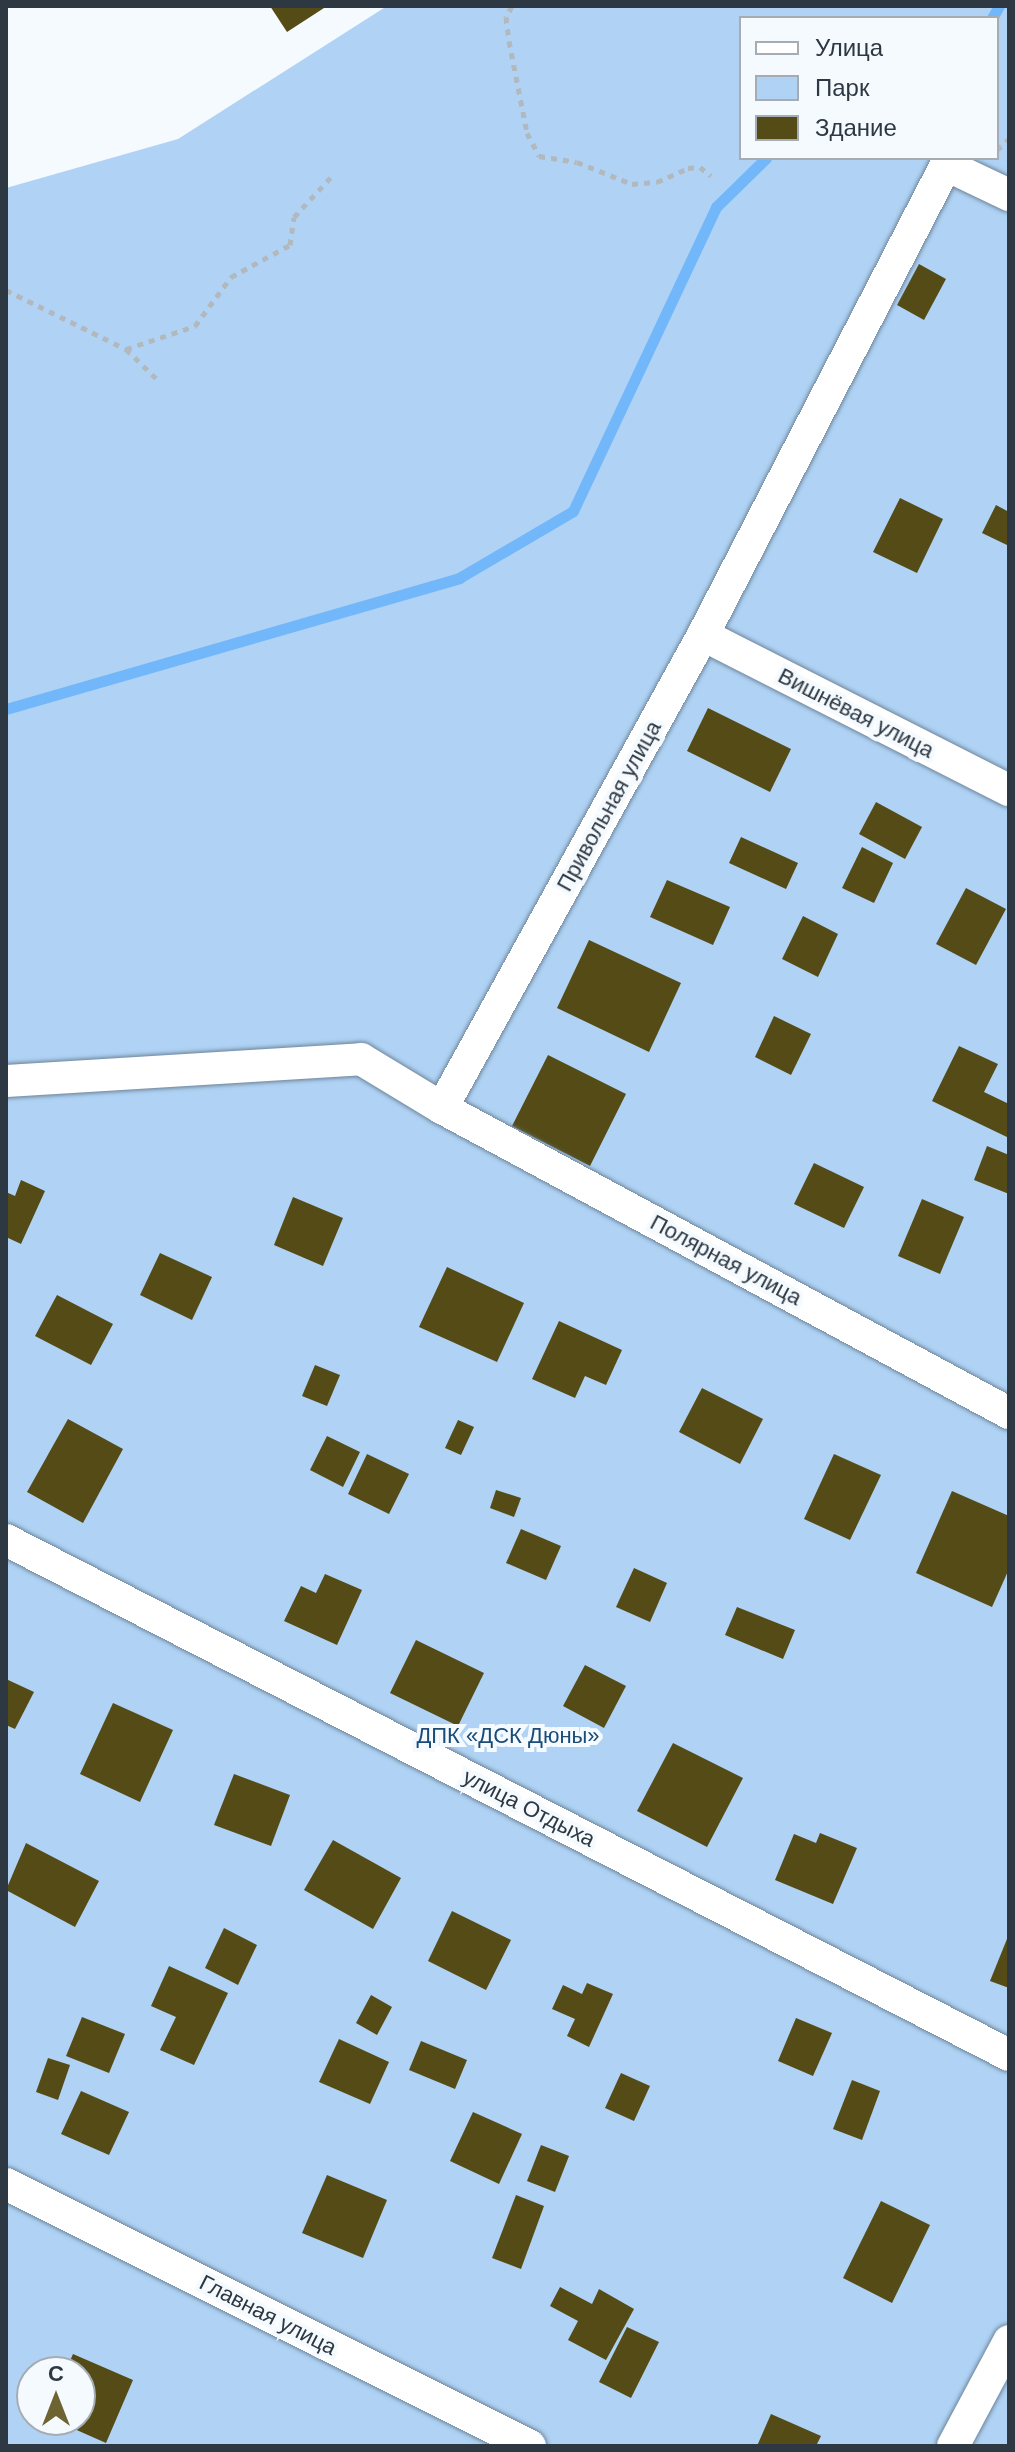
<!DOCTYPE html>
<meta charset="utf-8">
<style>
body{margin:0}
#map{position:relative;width:1015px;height:2452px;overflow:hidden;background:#f5faff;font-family:Arial,sans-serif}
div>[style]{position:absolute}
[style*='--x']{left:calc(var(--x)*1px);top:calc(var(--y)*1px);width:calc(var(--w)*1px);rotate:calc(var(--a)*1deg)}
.green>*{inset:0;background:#b0d3f5}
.stream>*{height:11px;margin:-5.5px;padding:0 5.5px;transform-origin:5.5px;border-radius:5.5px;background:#72b7f9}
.building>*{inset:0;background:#544b17}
.path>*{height:5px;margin-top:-2.5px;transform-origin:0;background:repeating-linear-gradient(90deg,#b1b8be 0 6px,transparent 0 12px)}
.roads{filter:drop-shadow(0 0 2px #6e849a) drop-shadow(0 0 2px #6e849a)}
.minor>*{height:32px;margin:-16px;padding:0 16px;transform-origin:16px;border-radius:16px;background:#fff}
span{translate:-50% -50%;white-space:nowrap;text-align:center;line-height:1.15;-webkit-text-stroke:8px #f5faff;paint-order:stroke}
.street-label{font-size:22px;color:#2e3842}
.park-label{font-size:22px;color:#1b4c77}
.frame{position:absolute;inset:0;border:8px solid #2e3842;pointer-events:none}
.legend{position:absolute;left:739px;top:16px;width:260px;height:144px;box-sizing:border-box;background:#f5faff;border:2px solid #a5acb3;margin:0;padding:10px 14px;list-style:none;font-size:24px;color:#2e3842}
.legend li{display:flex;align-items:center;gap:16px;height:40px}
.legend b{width:40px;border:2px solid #a5acb3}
.north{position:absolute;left:16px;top:2356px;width:80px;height:80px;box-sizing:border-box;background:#f5faff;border:2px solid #a5acb3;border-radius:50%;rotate:0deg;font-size:22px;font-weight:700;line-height:32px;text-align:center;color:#2e3842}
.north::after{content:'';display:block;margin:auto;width:28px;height:36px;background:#6e6431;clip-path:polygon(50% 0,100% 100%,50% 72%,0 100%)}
</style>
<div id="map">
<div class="green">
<i style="clip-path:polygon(evenodd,387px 6px,1009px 6px,1009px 2446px,6px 2446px,6px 188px,178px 139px,387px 6px,741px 18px,997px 18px,997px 158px,741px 158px,741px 18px,387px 6px,32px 2372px,80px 2372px,80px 2420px,32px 2420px,32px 2372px)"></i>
</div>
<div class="stream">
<i style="--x:992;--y:18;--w:14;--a:-60"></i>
<i style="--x:6;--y:709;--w:472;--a:-16.1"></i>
<i style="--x:459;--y:578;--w:132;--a:-30.4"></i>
<i style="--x:573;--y:511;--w:336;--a:-64.8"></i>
<i style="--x:716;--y:207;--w:70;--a:-44.4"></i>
</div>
<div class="building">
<i style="clip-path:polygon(270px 6px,323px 6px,324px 8px,287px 32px)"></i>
<i style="clip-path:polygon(919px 264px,946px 279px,924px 320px,897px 305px)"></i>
<i style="clip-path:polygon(900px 498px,943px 519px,917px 573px,873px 552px)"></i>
<i style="clip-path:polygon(996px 505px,1009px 512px,1009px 546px,982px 533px)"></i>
<i style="clip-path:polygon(708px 708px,791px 749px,770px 792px,687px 751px)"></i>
<i style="clip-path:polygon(876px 802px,922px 827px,905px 859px,859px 834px)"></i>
<i style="clip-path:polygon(741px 837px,798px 863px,786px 889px,729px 863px)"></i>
<i style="clip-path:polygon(862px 847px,893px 863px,874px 903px,842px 888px)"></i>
<i style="clip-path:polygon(667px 880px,730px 907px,713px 945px,650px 917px)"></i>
<i style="clip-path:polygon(966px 888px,1006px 909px,976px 965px,936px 944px)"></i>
<i style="clip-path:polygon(803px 916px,838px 934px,818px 977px,782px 959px)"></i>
<i style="clip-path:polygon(589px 940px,681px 983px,649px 1052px,557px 1008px)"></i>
<i style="clip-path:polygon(774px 1016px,811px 1034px,791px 1075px,755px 1057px)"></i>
<i style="clip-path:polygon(959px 1046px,998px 1064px,984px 1092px,1009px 1104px,1009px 1138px,932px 1101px)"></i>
<i style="clip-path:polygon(548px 1055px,626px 1094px,590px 1166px,512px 1126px)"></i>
<i style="clip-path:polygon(987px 1146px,1009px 1155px,1009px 1194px,974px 1180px)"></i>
<i style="clip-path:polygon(814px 1163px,864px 1187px,844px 1228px,794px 1204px)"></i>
<i style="clip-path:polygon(21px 1180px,45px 1191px,21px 1244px,6px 1237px,6px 1192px,15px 1196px)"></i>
<i style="clip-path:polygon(293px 1197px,343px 1218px,323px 1266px,274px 1245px)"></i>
<i style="clip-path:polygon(922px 1199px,964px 1217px,940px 1274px,898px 1256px)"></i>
<i style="clip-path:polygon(160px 1253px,212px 1277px,192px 1320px,140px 1295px)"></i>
<i style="clip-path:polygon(447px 1267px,524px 1303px,497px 1362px,419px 1327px)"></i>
<i style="clip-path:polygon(57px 1295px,113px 1324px,91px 1365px,35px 1336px)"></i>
<i style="clip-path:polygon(559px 1321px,622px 1350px,606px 1385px,585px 1376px,575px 1398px,532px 1379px)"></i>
<i style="clip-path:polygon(315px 1365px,340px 1375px,327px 1406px,302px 1396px)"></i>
<i style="clip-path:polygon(702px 1388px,763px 1419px,740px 1464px,679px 1432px)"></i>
<i style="clip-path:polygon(68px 1419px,123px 1449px,83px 1523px,27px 1492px)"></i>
<i style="clip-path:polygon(458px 1420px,474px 1427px,461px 1455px,445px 1448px)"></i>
<i style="clip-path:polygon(327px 1436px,360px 1452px,343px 1487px,310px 1470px)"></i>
<i style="clip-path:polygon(367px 1454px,409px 1474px,389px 1514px,348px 1494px)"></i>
<i style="clip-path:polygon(834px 1454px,881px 1475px,850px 1540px,804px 1519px)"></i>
<i style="clip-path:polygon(496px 1490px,521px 1498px,514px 1517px,490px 1508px)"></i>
<i style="clip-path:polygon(952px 1491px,1009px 1516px,1009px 1569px,992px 1607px,916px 1573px)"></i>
<i style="clip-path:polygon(521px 1529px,561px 1546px,546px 1580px,506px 1563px)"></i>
<i style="clip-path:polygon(634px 1568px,667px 1583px,650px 1622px,616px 1607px)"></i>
<i style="clip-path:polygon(325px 1574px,362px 1590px,337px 1645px,284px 1621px,301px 1586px,316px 1593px)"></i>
<i style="clip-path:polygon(737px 1607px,795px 1630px,783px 1659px,725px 1635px)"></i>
<i style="clip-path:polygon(416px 1640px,484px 1673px,458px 1726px,390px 1693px)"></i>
<i style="clip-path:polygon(585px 1665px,626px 1686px,604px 1728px,563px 1706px)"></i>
<i style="clip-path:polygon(6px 1679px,34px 1692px,15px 1729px,6px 1725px)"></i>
<i style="clip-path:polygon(113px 1703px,173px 1730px,140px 1802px,80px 1774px)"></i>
<i style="clip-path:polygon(673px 1743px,743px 1778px,707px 1847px,637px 1811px)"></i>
<i style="clip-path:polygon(234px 1774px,290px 1795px,271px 1846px,214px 1825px)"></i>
<i style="clip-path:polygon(820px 1833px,857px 1848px,833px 1904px,775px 1880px,794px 1834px,816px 1843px)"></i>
<i style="clip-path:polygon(333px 1840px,401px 1878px,373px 1929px,304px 1890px)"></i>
<i style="clip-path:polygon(26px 1843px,99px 1881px,75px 1927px,6px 1890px)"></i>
<i style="clip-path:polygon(452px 1911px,511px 1940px,486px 1990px,428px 1961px)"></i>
<i style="clip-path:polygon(224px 1928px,257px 1945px,238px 1985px,205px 1968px)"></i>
<i style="clip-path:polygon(1009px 1934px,1009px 1988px,990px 1981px)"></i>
<i style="clip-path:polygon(169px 1966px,228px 1993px,194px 2065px,160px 2050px,176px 2017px,151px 2006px)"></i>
<i style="clip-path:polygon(587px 1983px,613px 1994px,589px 2047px,567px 2036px,575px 2019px,552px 2009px,563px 1985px,582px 1994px)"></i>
<i style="clip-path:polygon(371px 1995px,392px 2007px,377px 2035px,356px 2023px)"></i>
<i style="clip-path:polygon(82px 2017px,125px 2034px,109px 2073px,66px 2056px)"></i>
<i style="clip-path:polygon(796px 2018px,832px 2033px,813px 2076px,778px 2061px)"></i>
<i style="clip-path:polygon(339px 2039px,389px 2062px,370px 2104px,319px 2082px)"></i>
<i style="clip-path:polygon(421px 2041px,467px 2060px,455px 2089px,409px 2070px)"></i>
<i style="clip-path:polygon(48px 2058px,70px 2065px,58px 2100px,36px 2092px)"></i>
<i style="clip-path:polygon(621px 2073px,650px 2086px,634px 2121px,605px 2108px)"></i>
<i style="clip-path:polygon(852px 2080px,880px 2091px,862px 2140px,833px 2129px)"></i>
<i style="clip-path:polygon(81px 2091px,129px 2112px,109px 2155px,61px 2134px)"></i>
<i style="clip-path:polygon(473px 2112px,522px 2134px,499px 2184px,450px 2161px)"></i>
<i style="clip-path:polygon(541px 2145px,569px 2156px,555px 2192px,527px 2181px)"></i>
<i style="clip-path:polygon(327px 2175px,387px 2200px,363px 2258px,302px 2233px)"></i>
<i style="clip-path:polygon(516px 2195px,544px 2206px,521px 2269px,492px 2258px)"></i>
<i style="clip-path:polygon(881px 2201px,930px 2225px,892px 2303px,843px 2278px)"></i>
<i style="clip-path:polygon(560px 2287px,592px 2304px,599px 2289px,634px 2309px,606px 2360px,568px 2340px,578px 2321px,550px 2306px)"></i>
<i style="clip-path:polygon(627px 2327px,659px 2342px,631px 2398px,599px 2382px)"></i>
<i style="clip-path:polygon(73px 2354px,133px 2380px,106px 2443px,54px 2420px,80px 2420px,80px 2372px,65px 2372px)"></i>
<i style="clip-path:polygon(771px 2414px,821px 2436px,816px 2446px,757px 2446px)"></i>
</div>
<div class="path">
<i style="--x:512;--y:6;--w:13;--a:119"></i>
<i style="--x:506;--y:17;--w:24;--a:83"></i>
<i style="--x:509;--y:41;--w:94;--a:78.9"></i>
<i style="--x:527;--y:133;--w:26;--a:62"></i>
<i style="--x:539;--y:156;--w:38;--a:9"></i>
<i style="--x:577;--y:162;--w:59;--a:21.8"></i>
<i style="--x:632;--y:184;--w:25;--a:-5"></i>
<i style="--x:657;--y:182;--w:34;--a:-24"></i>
<i style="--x:688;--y:168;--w:12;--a:-5"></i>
<i style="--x:700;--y:167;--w:14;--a:39"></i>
<i style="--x:997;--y:150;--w:16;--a:-43"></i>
<i style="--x:6;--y:290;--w:134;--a:26.2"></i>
<i style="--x:126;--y:349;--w:43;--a:44.1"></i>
<i style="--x:126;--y:349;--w:73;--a:-18.4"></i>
<i style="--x:195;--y:326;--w:61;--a:-53.7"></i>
<i style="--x:231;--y:277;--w:67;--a:-28.5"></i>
<i style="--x:290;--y:245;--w:28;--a:-82"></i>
<i style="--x:294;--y:217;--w:56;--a:-47.2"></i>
</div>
<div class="roads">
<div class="minor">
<i style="--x:703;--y:635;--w:343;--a:26.9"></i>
<i style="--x:6;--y:1081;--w:356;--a:-3.5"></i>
<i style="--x:361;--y:1059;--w:95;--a:31.2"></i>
<i style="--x:442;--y:1108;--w:540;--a:-61.11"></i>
<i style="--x:703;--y:635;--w:529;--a:-62.66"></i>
<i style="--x:946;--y:165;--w:70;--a:25.5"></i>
<i style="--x:442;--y:1108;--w:644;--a:28.28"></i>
<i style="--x:6;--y:1540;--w:1127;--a:27.18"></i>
<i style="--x:6;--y:2184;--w:586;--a:26.57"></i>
<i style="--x:953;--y:2446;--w:119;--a:-61.9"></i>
</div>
</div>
<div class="street-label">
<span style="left:856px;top:713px;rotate:27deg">Вишнёвая улица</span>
<span style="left:609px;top:806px;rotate:-61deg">Привольная улица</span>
<span style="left:726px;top:1260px;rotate:28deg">Полярная улица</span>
<span style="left:529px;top:1808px;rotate:27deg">улица Отдыха</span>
<span style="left:268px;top:2315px;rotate:27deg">Главная улица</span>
</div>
<div class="park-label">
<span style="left:508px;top:1736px">ДПК «ДСК Дюны»</span>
</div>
<div class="frame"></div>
<ul class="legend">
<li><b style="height:10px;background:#fff"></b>Улица</li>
<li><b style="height:22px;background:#b0d3f5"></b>Парк</li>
<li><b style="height:22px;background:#544b17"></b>Здание</li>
</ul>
<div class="north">С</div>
</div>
